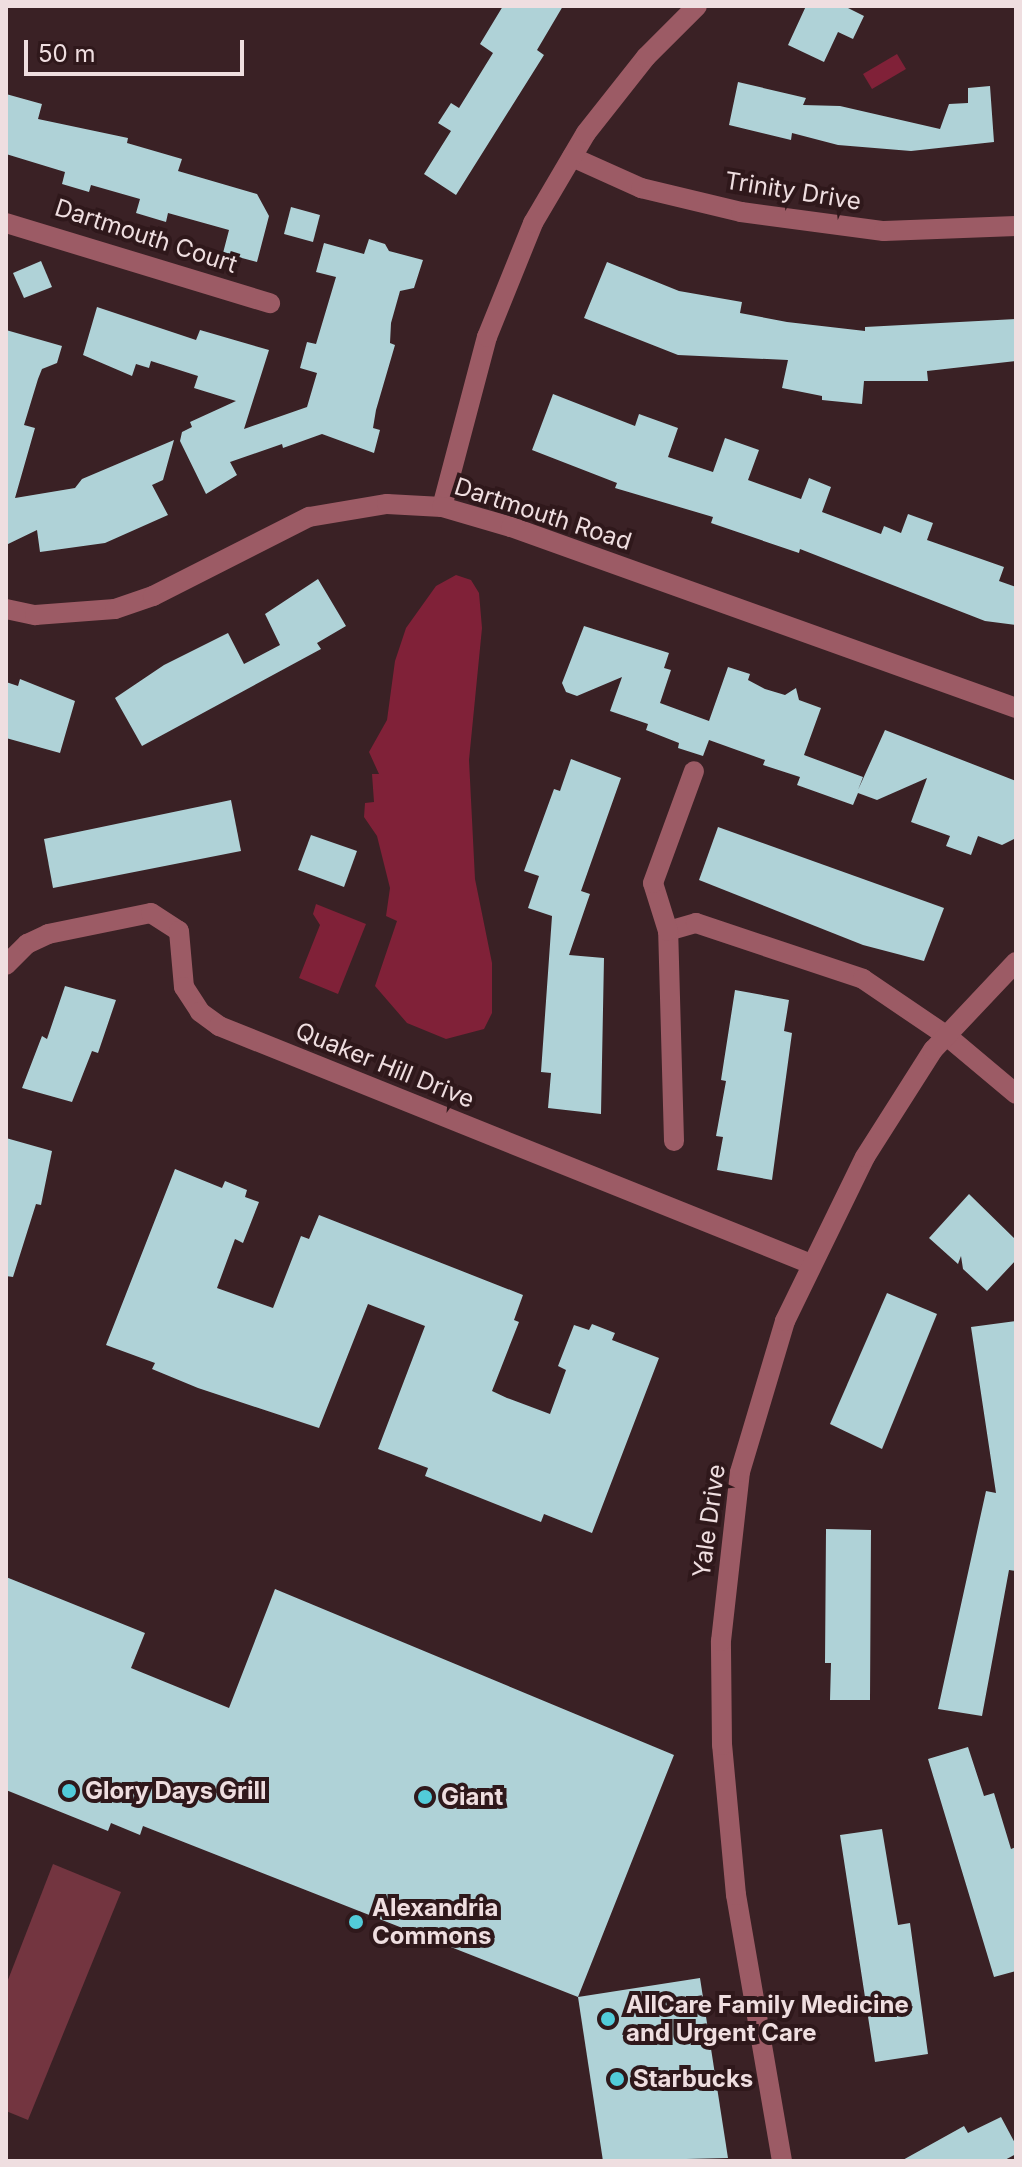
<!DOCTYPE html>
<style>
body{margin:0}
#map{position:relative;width:1022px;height:2167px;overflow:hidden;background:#3a2125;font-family:Inter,sans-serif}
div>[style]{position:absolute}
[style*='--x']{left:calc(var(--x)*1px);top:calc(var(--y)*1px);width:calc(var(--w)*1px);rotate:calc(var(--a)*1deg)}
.green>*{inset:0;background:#733540}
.water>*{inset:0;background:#802138}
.building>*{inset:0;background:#afd2d7}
.minor>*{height:20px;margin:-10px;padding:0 10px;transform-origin:10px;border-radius:10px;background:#9c5b65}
.dots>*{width:22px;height:22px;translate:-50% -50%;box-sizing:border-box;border:4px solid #2f181b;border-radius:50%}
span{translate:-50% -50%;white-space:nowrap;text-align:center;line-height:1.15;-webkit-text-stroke:8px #2f181b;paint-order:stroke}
.street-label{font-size:24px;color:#efdee0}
.poi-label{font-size:24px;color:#efdee0;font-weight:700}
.left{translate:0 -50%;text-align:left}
.frame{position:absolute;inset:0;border:8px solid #efdee0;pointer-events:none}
.scale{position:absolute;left:24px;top:40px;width:220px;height:36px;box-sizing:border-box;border:4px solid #efdee0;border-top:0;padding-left:10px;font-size:24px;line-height:28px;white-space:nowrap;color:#efdee0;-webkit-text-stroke:6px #2f181b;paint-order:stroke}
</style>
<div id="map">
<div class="green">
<i style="clip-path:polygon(53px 1864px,121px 1892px,28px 2120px,6px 2111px,6px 1985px)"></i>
</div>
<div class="water">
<i style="clip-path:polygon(897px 54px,906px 69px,872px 89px,863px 74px)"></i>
<i style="clip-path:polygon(456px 575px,471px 580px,479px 593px,482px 628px,469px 760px,475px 879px,492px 963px,492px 1013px,484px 1029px,446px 1039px,407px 1023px,375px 986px,397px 921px,386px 916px,390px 888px,377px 836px,364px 817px,365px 803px,374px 802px,372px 774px,379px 774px,369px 752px,387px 720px,395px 661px,406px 628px,436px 586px)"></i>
<i style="clip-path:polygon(316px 904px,366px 924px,338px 994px,299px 978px,320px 925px,313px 914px)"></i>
</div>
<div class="building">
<i style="clip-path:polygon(503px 6px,563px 6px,537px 50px,544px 55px,456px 195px,424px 174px,451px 131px,438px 123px,451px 103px,459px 108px,493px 53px,480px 44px)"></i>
<i style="clip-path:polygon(806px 6px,844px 6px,864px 16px,853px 39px,838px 32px,824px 62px,788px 45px)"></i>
<i style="clip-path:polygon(738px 82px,806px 98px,803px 105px,840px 106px,940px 129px,949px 104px,968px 103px,968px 88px,990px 86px,994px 142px,911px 151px,838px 145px,792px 133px,791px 140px,729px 125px)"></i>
<i style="clip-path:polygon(6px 94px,42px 104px,38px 119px,128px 138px,127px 143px,182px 159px,178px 171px,257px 194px,269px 216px,257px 262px,223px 253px,229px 230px,168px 213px,166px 222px,136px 213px,140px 199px,91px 185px,89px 192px,62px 184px,65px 172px,6px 154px)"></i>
<i style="clip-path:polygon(291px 207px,320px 215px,313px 242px,284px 234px)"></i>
<i style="clip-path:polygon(369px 239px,385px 244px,389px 251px,423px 260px,414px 288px,400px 291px,391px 323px,390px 343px,395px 345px,376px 410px,373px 428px,380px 430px,374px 453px,322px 434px,283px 448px,282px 444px,230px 462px,237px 475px,206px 494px,180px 441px,182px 432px,192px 427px,190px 422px,236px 401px,194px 388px,198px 376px,151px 361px,149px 368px,136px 364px,132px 376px,83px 355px,97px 307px,196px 340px,200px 330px,269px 350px,244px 429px,307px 407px,317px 373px,300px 368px,307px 342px,316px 344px,336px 277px,316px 272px,324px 243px,364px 254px)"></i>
<i style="clip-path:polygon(41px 261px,52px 287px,24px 298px,13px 273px)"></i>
<i style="clip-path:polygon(607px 262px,679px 291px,742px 302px,740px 313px,787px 322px,865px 331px,865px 327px,1016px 319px,1016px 361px,927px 371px,928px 381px,864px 381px,862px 404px,822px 400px,822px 396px,782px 388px,788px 360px,678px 355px,584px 318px)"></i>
<i style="clip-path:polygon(6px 330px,62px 346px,57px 363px,42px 369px,38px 379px,24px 425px,35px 428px,15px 498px,75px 488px,82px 479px,174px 440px,163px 480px,152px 485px,168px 515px,105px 543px,40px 552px,37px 530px,6px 545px)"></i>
<i style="clip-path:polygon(553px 394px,635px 426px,639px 414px,678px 428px,668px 457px,713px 472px,725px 438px,759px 450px,748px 480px,801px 499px,809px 478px,831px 487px,822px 512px,881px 534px,884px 526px,901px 533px,908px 514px,933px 523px,927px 540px,1004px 567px,999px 581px,1016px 587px,1016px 625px,985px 621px,800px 549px,799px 553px,711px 523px,713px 517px,615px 488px,617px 483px,532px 450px)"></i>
<i style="clip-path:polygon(318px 579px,346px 626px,317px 643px,321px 649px,142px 746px,115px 698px,164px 665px,228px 633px,244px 664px,280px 645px,265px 614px)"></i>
<i style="clip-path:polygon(584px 626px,669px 653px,664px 668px,671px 670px,660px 703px,709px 721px,728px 667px,750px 674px,748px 680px,765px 689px,785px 695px,796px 688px,799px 700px,821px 708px,804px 755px,863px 777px,858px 790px,885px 730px,1016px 781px,1016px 838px,1002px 845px,978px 836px,971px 855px,946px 846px,950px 836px,911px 822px,927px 778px,877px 800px,858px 793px,853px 805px,797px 785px,800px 777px,763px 765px,765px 760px,709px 740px,703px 756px,678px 748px,679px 743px,646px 730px,648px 724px,610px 711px,622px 677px,577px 696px,566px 692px,562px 683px)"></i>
<i style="clip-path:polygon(20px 679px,75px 701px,60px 753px,6px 738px,6px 682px,18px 686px)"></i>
<i style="clip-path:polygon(571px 759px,621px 778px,581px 891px,590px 894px,569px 955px,604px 958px,601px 1114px,548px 1108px,551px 1073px,541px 1072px,552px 916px,528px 908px,539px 876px,524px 871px,554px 789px,560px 791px)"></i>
<i style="clip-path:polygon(231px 800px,241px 851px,53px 888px,44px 839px)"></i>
<i style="clip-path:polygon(718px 827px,944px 908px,924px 961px,863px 945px,699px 880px)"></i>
<i style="clip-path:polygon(311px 835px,357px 851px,344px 887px,298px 870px)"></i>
<i style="clip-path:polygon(65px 986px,116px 1000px,98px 1053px,92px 1051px,72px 1102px,22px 1088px,42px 1036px,47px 1039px)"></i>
<i style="clip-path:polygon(735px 990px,789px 1000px,784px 1031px,792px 1033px,772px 1180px,717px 1170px,723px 1137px,716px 1136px,726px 1081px,721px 1080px)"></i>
<i style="clip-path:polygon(6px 1138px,52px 1151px,41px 1205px,36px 1204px,13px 1277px,6px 1276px)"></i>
<i style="clip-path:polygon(175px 1169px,222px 1188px,225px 1181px,247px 1190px,245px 1197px,259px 1202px,243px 1243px,235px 1239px,217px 1288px,273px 1308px,301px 1236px,309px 1239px,319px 1215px,523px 1295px,514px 1320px,519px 1322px,492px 1391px,507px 1398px,550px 1414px,566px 1370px,558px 1366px,574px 1325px,589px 1330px,592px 1324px,615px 1333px,612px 1340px,659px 1358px,592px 1533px,544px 1514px,541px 1522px,518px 1513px,425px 1476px,428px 1468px,378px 1449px,425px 1326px,368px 1304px,319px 1428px,198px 1388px,152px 1369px,155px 1363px,106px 1345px)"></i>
<i style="clip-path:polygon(969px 1194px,1016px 1240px,1016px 1260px,987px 1291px,963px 1269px,961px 1256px,958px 1264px,929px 1238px)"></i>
<i style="clip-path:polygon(887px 1293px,937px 1314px,882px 1449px,830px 1424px)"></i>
<i style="clip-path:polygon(1016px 1321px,1016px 1571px,1009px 1570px,982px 1716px,938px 1709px,986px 1491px,996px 1493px,971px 1327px)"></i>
<i style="clip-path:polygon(826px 1529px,871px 1530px,870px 1700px,830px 1700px,831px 1663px,825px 1663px)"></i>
<i style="clip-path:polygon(6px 1577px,145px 1633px,131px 1668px,229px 1708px,275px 1589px,674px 1755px,578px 1997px,143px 1826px,140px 1835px,111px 1823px,108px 1831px,6px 1790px)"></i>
<i style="clip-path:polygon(968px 1747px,984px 1796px,994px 1793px,1011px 1849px,1016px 1847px,1016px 1971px,994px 1977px,928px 1759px)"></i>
<i style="clip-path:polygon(882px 1829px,898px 1925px,910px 1923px,928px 2054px,875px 2062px,840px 1835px)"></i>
<i style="clip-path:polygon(700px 1978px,728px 2158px,603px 2161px,578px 1997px)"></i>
<i style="clip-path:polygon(1001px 2117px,1016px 2145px,1016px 2154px,1003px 2161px,901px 2161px,964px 2126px,968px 2133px)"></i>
</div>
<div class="minor">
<i style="--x:572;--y:157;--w:76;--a:24.2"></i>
<i style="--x:641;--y:188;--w:103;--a:13.5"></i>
<i style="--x:741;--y:212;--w:144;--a:7.6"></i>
<i style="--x:884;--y:231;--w:132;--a:-2.2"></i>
<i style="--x:6;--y:223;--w:276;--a:16.9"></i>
<i style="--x:442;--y:507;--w:176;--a:-75.2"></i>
<i style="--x:487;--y:337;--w:123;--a:-68"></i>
<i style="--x:533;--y:223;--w:104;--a:-59.5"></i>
<i style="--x:586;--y:133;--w:97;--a:-51.7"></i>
<i style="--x:646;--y:57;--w:72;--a:-45"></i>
<i style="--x:6;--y:609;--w:30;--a:12"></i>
<i style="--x:35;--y:615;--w:80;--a:-4.3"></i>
<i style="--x:115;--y:609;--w:40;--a:-18.9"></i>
<i style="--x:153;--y:596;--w:175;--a:-26.9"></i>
<i style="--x:309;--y:517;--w:79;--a:-9.5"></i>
<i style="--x:387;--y:504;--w:55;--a:3.1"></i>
<i style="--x:442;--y:507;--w:72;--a:16.2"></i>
<i style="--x:511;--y:527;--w:536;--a:19.72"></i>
<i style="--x:668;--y:931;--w:29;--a:-16"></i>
<i style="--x:696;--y:923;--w:176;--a:18.5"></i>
<i style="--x:863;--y:979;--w:102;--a:34.2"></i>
<i style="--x:947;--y:1036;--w:90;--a:40"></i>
<i style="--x:6;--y:965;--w:30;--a:-45"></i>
<i style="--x:27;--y:944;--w:23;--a:-25"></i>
<i style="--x:48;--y:934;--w:105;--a:-11.5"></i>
<i style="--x:151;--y:913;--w:33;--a:33"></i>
<i style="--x:179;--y:931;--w:56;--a:84.9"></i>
<i style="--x:184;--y:987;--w:30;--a:57"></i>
<i style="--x:200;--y:1012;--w:24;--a:36"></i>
<i style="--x:219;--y:1026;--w:638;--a:21.9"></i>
<i style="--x:674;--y:1141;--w:210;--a:-91.6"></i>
<i style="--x:668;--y:931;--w:50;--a:-107.4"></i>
<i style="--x:653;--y:883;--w:119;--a:-69.9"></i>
<i style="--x:782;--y:2161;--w:270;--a:-99.8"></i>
<i style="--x:736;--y:1895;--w:151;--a:-95.3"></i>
<i style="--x:722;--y:1745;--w:104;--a:-90.6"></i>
<i style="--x:721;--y:1641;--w:170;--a:-83.6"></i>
<i style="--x:740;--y:1472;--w:158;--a:-73.4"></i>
<i style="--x:785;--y:1321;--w:182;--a:-64"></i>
<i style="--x:865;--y:1157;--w:127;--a:-57.6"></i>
<i style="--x:933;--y:1050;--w:121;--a:-46.7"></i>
</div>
<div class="dots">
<i style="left:69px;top:1791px;background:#52cbd9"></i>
<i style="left:425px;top:1797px;background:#52cbd9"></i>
<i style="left:356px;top:1922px;background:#52cbd9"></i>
<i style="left:608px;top:2019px;background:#52cbd9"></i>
<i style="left:617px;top:2079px;background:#52cbd9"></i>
</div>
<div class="street-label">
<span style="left:793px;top:191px;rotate:9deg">Trinity Drive</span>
<span style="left:146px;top:236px;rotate:18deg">Dartmouth Court</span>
<span style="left:543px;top:514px;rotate:18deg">Dartmouth Road</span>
<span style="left:385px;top:1065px;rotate:22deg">Quaker Hill Drive</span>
<span style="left:709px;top:1521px;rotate:-82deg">Yale Drive</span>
</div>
<div class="poi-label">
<span class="left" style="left:85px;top:1791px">Glory Days Grill</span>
<span class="left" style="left:441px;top:1797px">Giant</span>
<span class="left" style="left:372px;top:1922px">Alexandria<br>Commons</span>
<span class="left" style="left:626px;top:2019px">AllCare Family Medicine<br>and Urgent Care</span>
<span class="left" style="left:633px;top:2079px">Starbucks</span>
</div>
<div class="frame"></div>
<div class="scale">50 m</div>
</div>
